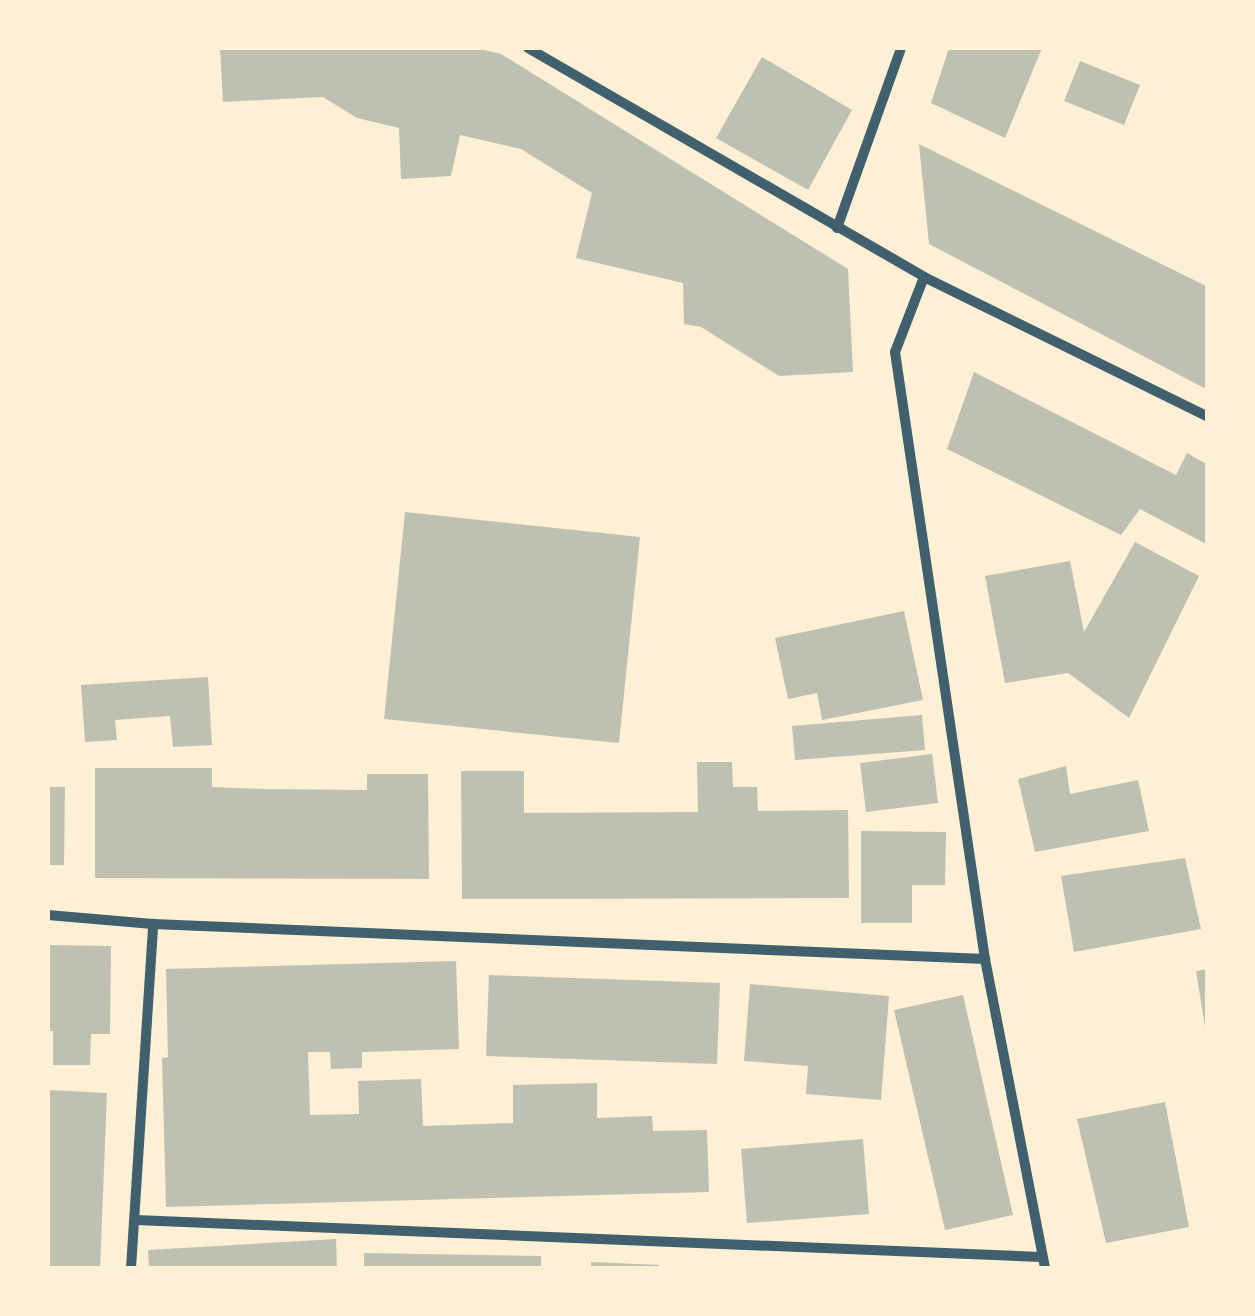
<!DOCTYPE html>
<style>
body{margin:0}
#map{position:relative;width:1255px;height:1316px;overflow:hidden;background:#fdf0d5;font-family:Cabin,sans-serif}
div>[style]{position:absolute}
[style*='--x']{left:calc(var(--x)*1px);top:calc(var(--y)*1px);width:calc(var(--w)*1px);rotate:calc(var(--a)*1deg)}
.building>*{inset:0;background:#bec0b2}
.minor>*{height:10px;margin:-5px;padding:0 5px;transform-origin:5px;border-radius:5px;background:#3f606c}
span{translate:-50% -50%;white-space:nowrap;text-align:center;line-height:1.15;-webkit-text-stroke:8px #fdf0d5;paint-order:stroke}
.frame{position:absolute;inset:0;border:50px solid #fdf0d5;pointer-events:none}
</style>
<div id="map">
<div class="building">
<i style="clip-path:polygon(220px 48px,476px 48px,501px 54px,848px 269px,853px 372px,779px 376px,701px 327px,684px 324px,683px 283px,576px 258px,592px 193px,521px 149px,460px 135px,451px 176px,401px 179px,399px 128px,357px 118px,323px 97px,223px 102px)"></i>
<i style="clip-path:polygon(949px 48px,1042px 48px,1005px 138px,931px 103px)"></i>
<i style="clip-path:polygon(762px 57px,852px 110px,808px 190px,716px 138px)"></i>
<i style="clip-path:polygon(1080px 61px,1140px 85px,1124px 125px,1064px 101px)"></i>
<i style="clip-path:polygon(919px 144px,1208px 287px,1208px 390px,929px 244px)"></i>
<i style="clip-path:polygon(974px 372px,1176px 475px,1187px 453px,1208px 465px,1208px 545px,1140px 509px,1121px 535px,947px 449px)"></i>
<i style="clip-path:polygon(405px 512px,640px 537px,619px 743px,384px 719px)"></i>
<i style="clip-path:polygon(1135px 542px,1199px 576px,1129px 718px,1068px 673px,1005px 683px,985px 576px,1070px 561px,1084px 632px)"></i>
<i style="clip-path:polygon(904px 611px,923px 700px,822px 720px,817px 693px,788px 699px,775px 638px)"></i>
<i style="clip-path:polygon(208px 677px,212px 745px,173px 747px,170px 716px,115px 720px,117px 740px,85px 742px,81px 685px)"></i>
<i style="clip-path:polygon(922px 715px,925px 750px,795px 760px,792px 726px)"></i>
<i style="clip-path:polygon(932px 754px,938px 803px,866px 812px,860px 763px)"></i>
<i style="clip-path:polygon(697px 762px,732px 762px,733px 787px,757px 787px,758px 811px,848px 810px,849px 898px,462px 899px,461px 771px,524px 771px,524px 813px,698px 812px)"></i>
<i style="clip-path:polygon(1066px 766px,1070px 794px,1138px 780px,1149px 831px,1035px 852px,1018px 779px)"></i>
<i style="clip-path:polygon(95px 768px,212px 768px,212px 787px,262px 789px,367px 790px,367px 774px,428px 774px,429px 879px,95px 878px)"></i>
<i style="clip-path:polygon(48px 787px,65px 787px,64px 865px,48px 865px)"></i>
<i style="clip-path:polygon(861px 831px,946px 832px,945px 885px,912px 885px,912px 923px,861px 923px)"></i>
<i style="clip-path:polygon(1185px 858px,1201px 929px,1074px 952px,1061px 876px)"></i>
<i style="clip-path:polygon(48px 945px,111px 946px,110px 1034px,91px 1034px,90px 1065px,53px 1065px,53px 1031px,48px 1031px)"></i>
<i style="clip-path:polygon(456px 961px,459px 1049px,362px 1052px,362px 1068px,331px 1069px,330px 1052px,308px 1052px,310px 1115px,359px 1114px,358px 1081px,421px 1079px,423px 1126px,513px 1123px,513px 1085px,597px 1083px,597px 1118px,652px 1116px,653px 1131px,707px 1130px,709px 1192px,166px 1207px,162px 1058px,168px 1057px,166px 969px)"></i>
<i style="clip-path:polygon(1208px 969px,1208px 1026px,1205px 1027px,1196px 971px)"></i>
<i style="clip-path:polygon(489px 975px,720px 983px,717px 1064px,486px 1056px)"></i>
<i style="clip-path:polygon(750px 984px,889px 996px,881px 1100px,806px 1094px,808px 1066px,744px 1061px)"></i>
<i style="clip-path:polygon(963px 995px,1013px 1215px,945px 1230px,894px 1010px)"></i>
<i style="clip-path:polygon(48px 1090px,107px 1093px,100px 1268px,48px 1268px)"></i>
<i style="clip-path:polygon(1165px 1102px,1189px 1227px,1106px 1243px,1077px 1119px)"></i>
<i style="clip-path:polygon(863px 1139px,869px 1214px,747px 1223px,741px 1149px)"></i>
<i style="clip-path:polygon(336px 1239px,337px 1268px,149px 1268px,148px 1250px)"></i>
<i style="clip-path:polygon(364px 1253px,541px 1256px,541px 1268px,364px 1268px)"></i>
<i style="clip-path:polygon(591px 1262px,659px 1265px,659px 1268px,591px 1268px)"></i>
</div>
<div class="minor">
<i style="--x:528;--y:48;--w:457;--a:30"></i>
<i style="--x:924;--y:277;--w:317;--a:26.2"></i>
<i style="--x:837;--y:228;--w:191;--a:-70.4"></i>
<i style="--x:924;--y:277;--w:80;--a:111.1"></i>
<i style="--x:895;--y:352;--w:614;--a:81.57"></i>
<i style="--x:985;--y:959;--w:315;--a:79"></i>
<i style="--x:48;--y:915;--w:105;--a:4.9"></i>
<i style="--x:153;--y:924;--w:833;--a:2.41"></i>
<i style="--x:136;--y:1220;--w:906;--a:2.34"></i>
<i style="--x:131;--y:1268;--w:345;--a:-86.3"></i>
</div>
<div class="frame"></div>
</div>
